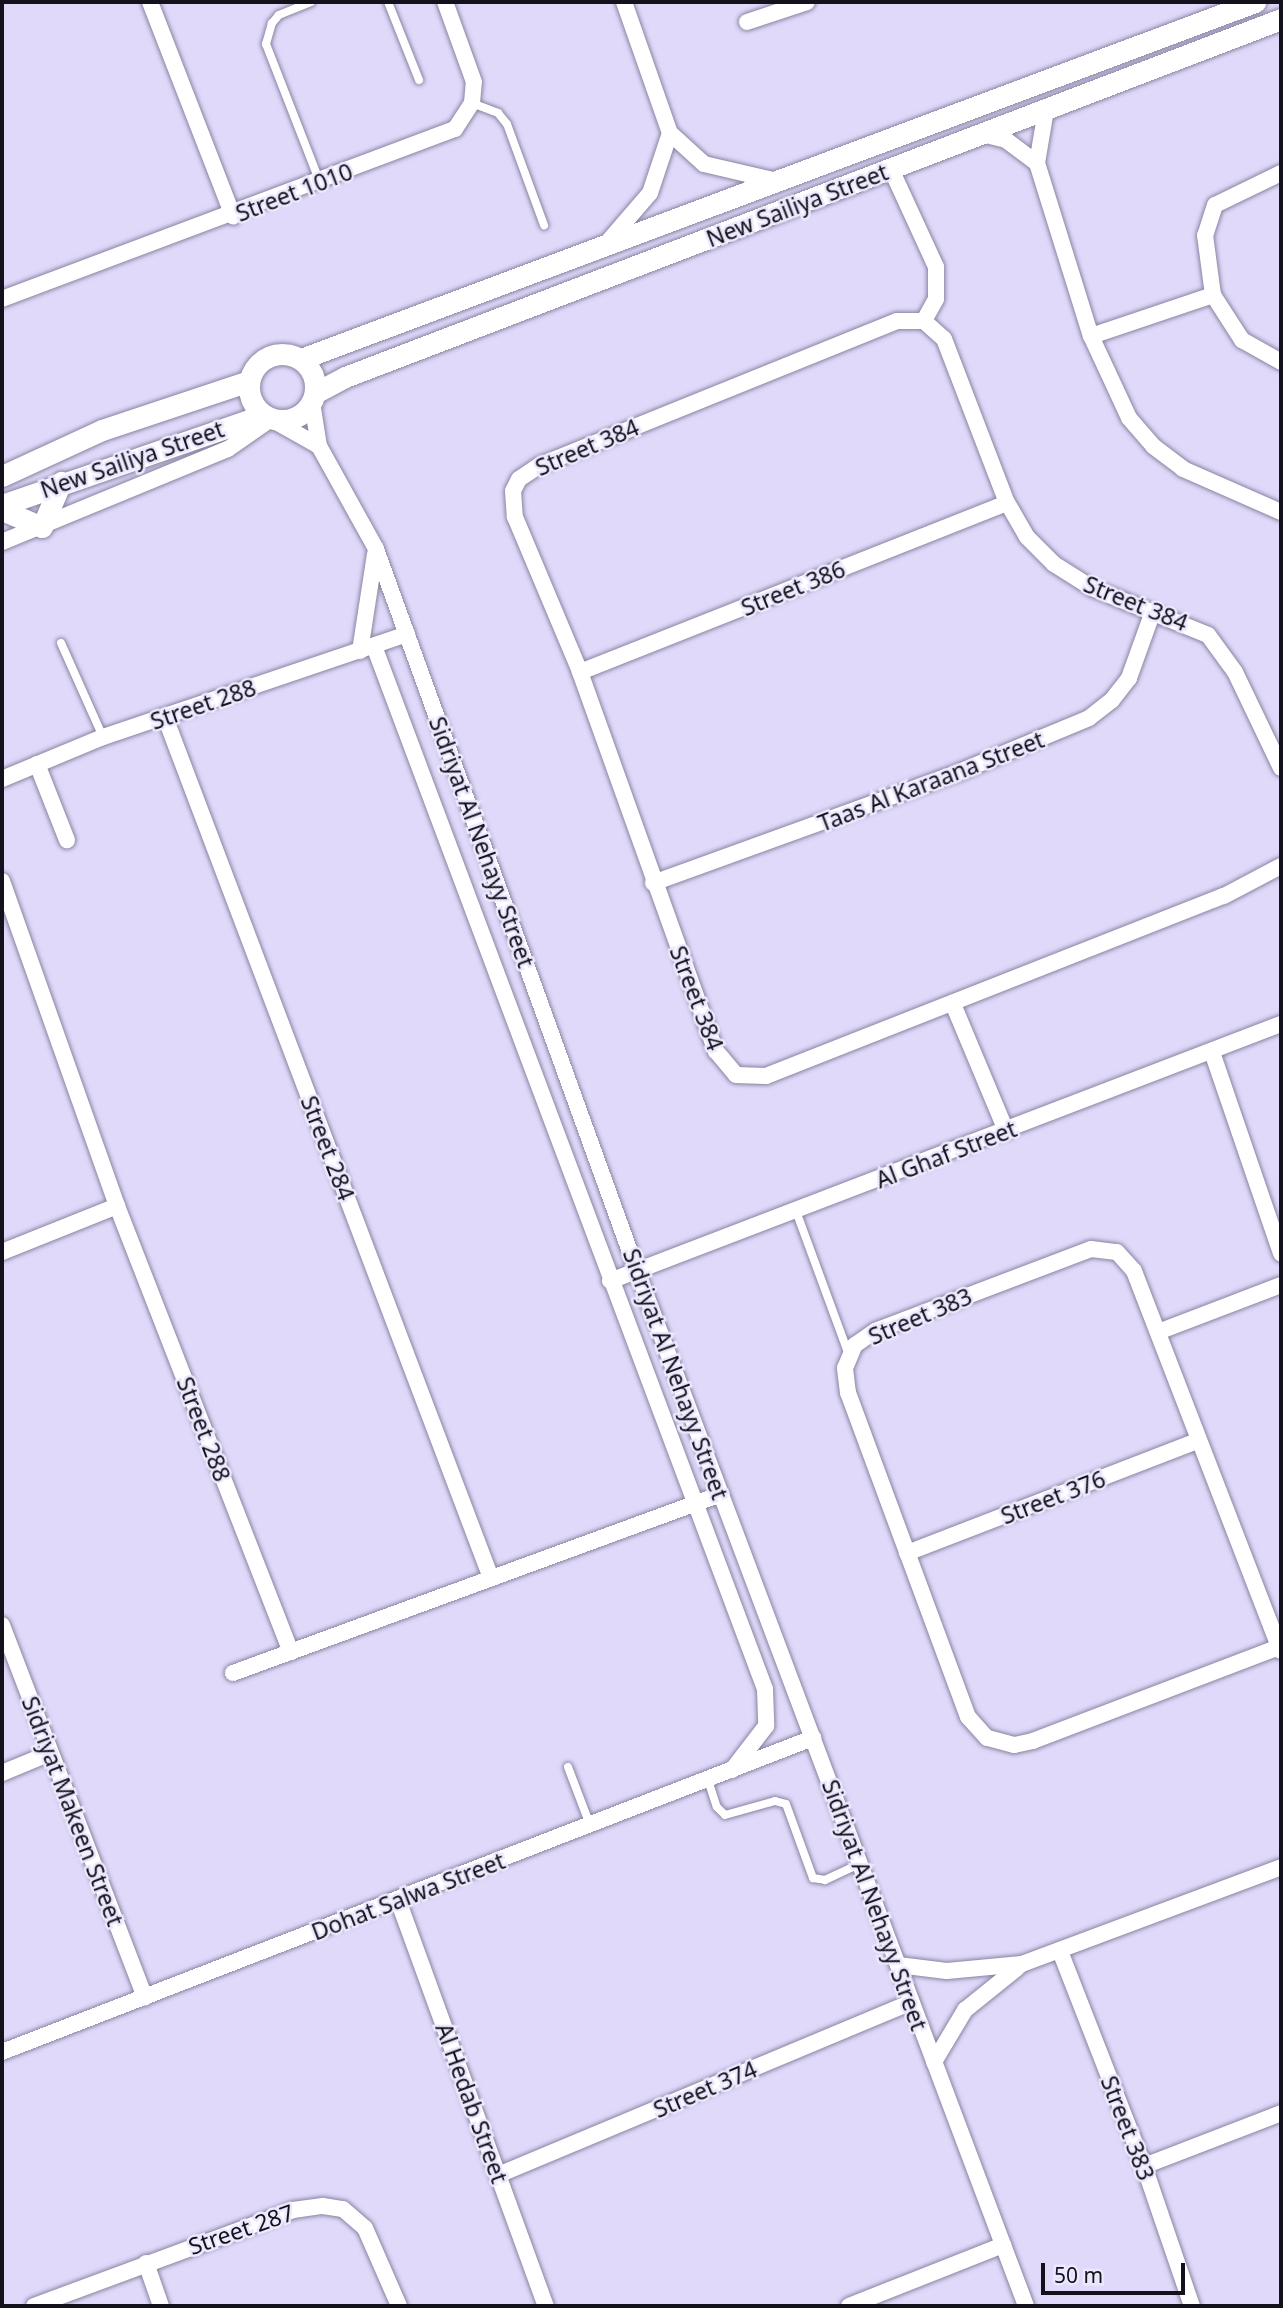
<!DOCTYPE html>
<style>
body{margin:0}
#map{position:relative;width:1283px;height:2308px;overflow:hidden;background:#e0d9fa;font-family:"Noto Sans",sans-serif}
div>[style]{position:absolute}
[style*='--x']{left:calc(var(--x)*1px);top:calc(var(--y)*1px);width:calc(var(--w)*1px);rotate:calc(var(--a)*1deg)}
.roads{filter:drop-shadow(0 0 2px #8a83a2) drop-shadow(0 0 2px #8a83a2)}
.lane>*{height:8px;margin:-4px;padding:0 4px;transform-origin:4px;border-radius:4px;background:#fff}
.street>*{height:16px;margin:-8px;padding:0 8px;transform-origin:8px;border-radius:8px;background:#fff}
.secondary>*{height:21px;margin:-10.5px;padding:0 10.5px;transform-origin:10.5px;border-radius:10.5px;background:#fff}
.secondary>.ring{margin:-10.5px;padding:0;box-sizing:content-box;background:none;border:21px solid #fff;border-radius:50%}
span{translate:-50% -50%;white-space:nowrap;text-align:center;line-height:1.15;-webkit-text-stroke:5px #ece8fd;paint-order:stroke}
.street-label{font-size:23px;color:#14111c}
.frame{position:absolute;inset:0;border:4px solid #14111c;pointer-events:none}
.scale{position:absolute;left:1041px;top:2263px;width:144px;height:32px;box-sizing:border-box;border:4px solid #14111c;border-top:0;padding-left:9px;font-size:21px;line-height:24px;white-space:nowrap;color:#14111c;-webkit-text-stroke:5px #ece8fd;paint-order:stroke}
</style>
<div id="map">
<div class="roads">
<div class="lane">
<i style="--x:311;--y:2;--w:35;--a:158"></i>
<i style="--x:279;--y:15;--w:11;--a:131"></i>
<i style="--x:272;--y:23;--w:22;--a:106"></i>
<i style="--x:266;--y:44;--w:146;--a:68.7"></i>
<i style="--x:388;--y:2;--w:84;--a:68.3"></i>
<i style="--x:472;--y:103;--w:28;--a:21"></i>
<i style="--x:498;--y:113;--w:14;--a:51"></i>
<i style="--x:507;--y:124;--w:108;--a:69.9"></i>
<i style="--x:61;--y:643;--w:103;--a:65.9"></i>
<i style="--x:796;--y:1211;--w:153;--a:69.8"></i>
<i style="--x:568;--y:1767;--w:62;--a:69.2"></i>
<i style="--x:708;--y:1780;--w:28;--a:72"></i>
<i style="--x:717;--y:1807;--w:11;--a:45"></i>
<i style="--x:725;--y:1815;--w:52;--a:-15.6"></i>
<i style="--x:775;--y:1801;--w:11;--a:15"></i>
<i style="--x:786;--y:1804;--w:79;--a:70"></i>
<i style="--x:813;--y:1878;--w:12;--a:9"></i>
<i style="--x:825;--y:1880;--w:38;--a:-25"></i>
</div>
<div class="street">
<i style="--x:150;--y:2;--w:230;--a:68.8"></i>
<i style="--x:624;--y:2;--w:139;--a:70.7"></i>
<i style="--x:670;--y:133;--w:46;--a:42.4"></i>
<i style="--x:704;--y:164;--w:71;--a:13.1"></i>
<i style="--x:747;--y:22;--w:63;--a:-18.4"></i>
<i style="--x:1046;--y:110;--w:54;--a:99.6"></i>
<i style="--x:1037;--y:163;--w:181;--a:72.7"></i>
<i style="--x:1091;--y:336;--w:90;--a:65.1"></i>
<i style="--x:1129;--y:418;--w:37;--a:49"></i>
<i style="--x:1153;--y:446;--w:38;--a:37"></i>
<i style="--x:1183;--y:469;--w:107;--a:23.7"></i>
<i style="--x:982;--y:134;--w:25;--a:14"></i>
<i style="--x:1006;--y:140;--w:39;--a:37"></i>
<i style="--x:891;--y:169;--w:108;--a:65.3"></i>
<i style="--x:936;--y:267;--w:32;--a:90"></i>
<i style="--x:936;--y:299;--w:25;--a:119"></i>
<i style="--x:1281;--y:173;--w:73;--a:154.1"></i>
<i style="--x:1215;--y:205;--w:32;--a:108"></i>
<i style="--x:1205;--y:235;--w:61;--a:82.4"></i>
<i style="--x:1213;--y:295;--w:54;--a:57.2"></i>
<i style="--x:1242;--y:340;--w:45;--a:29.4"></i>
<i style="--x:606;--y:244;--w:67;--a:-49.2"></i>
<i style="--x:650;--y:193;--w:63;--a:-71.6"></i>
<i style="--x:2;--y:299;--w:484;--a:-20.6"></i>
<i style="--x:455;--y:129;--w:31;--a:-57"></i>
<i style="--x:472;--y:103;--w:21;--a:-85"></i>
<i style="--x:474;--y:82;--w:85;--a:-109.9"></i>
<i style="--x:1091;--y:336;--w:129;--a:-18.6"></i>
<i style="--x:312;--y:402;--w:45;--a:81"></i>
<i style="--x:319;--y:446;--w:118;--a:61"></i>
<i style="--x:376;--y:549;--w:768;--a:70.13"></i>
<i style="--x:637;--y:1271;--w:1106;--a:69.4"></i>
<i style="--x:2;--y:542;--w:244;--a:-22.4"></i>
<i style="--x:228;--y:449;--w:52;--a:-34.9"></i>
<i style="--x:271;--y:419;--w:55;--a:29.4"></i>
<i style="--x:374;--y:646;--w:1114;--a:69.45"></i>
<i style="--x:765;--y:1689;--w:37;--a:88"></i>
<i style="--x:766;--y:1726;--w:56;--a:127.7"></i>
<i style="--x:360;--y:651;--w:98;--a:-81.2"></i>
<i style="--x:580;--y:672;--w:459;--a:-21.6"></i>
<i style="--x:165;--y:717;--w:921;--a:69.26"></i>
<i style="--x:37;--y:764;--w:82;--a:68.5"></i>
<i style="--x:1281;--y:768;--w:106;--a:-115.6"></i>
<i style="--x:1235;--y:672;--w:46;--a:-126.1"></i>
<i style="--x:1208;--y:635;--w:125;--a:-157.9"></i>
<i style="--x:1092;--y:588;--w:45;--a:-147.7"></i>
<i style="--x:1054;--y:564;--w:38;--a:-135"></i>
<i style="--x:1027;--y:537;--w:39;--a:-120"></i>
<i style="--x:1007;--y:503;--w:176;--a:-111"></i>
<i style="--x:944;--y:339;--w:27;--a:-138"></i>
<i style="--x:924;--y:321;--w:27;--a:180"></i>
<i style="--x:897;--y:321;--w:385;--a:158"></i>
<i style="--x:540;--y:465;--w:25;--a:146"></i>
<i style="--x:519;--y:479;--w:13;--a:117"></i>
<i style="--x:513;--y:491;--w:26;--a:86"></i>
<i style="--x:515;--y:517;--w:168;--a:67.2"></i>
<i style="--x:580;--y:672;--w:403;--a:70.3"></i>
<i style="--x:716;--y:1051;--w:31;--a:50"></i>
<i style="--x:736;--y:1075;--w:30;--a:2"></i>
<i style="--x:766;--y:1076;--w:492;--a:-21.5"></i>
<i style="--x:1224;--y:896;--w:64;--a:-27.8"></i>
<i style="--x:2;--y:779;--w:109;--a:-22.6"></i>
<i style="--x:103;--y:737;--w:321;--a:-18.7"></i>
<i style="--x:2;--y:881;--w:345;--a:70.5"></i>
<i style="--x:117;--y:1206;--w:479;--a:68.7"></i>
<i style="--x:653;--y:883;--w:323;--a:-19.9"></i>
<i style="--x:957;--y:773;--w:143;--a:-22.6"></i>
<i style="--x:1089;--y:718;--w:29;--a:-38"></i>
<i style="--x:1112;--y:700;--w:28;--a:-52"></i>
<i style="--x:1129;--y:678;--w:68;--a:-70.2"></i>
<i style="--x:953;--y:1004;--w:138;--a:67.3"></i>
<i style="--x:1212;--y:1052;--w:213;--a:71.1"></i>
<i style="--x:2;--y:1252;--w:124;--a:-21.8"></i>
<i style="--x:610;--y:1281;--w:719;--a:-20.96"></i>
<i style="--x:1158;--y:1332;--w:132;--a:-20.9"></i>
<i style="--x:907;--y:1553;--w:312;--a:-21.1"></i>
<i style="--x:2;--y:1625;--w:399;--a:69"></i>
<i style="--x:1279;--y:1647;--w:263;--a:159.1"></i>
<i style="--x:1033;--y:1741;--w:19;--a:168"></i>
<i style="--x:1014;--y:1745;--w:28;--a:-165"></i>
<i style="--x:987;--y:1738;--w:28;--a:-132"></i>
<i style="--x:968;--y:1717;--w:346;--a:-110.3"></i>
<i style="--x:848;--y:1393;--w:25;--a:-97"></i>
<i style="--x:845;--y:1368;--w:25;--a:-67"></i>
<i style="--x:855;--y:1345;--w:24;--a:-35"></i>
<i style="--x:875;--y:1331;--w:231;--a:-20.8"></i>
<i style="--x:1091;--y:1249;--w:26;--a:7"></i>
<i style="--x:1117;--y:1252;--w:25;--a:48"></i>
<i style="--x:1134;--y:1271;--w:407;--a:68.9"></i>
<i style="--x:233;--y:1673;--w:520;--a:-20.14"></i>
<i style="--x:2;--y:1773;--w:52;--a:-22.6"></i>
<i style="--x:398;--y:1900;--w:432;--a:70"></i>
<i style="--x:1060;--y:1951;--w:231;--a:68.7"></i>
<i style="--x:1144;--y:2166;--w:148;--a:71.1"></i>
<i style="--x:898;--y:1965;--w:49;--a:7"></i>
<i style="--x:947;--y:1971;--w:75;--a:-5.3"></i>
<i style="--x:1022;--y:1964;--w:277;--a:-20.5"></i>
<i style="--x:2;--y:2052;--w:870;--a:-21.17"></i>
<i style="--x:934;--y:2062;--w:61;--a:-59.2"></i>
<i style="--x:965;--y:2010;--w:67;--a:-38.9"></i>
<i style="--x:1144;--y:2166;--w:147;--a:-21.1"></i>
<i style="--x:498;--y:2175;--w:448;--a:-22.7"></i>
<i style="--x:146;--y:2263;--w:46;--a:70.8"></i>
<i style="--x:34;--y:2306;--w:276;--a:-20.3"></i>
<i style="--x:293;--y:2210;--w:30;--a:-8"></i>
<i style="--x:323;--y:2206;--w:20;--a:9"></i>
<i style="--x:343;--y:2209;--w:29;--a:41"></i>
<i style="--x:365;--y:2228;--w:85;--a:66.4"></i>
<i style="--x:849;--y:2306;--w:166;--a:-21.6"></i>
</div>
<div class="secondary">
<i class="ring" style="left:249px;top:354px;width:45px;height:45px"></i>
<i style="--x:301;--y:359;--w:1019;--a:-20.52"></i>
<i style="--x:315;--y:393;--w:34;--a:-28"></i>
<i style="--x:345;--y:377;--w:1002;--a:-20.93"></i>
<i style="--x:2;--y:476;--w:110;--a:-24.7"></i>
<i style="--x:102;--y:430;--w:155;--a:-18.4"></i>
<i style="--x:2;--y:505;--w:276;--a:-19"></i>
<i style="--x:2;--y:510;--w:43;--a:23"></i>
<i style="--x:42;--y:527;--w:49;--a:-67.1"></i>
</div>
</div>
<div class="street-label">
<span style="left:294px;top:192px;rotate:-21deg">Street 1010</span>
<span style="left:797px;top:205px;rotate:-21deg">New Sailiya Street</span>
<span style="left:587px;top:447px;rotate:-23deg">Street 384</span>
<span style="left:132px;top:459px;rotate:-19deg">New Sailiya Street</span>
<span style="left:793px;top:588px;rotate:-22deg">Street 386</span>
<span style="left:1136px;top:603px;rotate:22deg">Street 384</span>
<span style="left:203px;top:704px;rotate:-19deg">Street 288</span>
<span style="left:931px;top:781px;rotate:-21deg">Taas Al Karaana Street</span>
<span style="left:482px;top:842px;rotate:70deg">Sidriyat Al Nehayy Street</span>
<span style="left:697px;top:998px;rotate:69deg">Street 384</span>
<span style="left:328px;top:1148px;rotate:69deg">Street 284</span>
<span style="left:946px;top:1154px;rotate:-21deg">Al Ghaf Street</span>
<span style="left:920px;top:1316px;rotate:-23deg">Street 383</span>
<span style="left:676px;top:1374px;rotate:70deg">Sidriyat Al Nehayy Street</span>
<span style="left:204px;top:1429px;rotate:69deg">Street 288</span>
<span style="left:1053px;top:1497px;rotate:-21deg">Street 376</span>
<span style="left:73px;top:1811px;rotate:69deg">Sidriyat Makeen Street</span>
<span style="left:408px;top:1896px;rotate:-21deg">Dohat Salwa Street</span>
<span style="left:875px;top:1905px;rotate:70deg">Sidriyat Al Nehayy Street</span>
<span style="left:705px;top:2089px;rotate:-23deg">Street 374</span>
<span style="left:472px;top:2103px;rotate:70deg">Al Hedab Street</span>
<span style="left:1128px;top:2128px;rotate:69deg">Street 383</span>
<span style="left:241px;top:2229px;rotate:-19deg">Street 287</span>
</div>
<div class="frame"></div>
<div class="scale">50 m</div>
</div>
